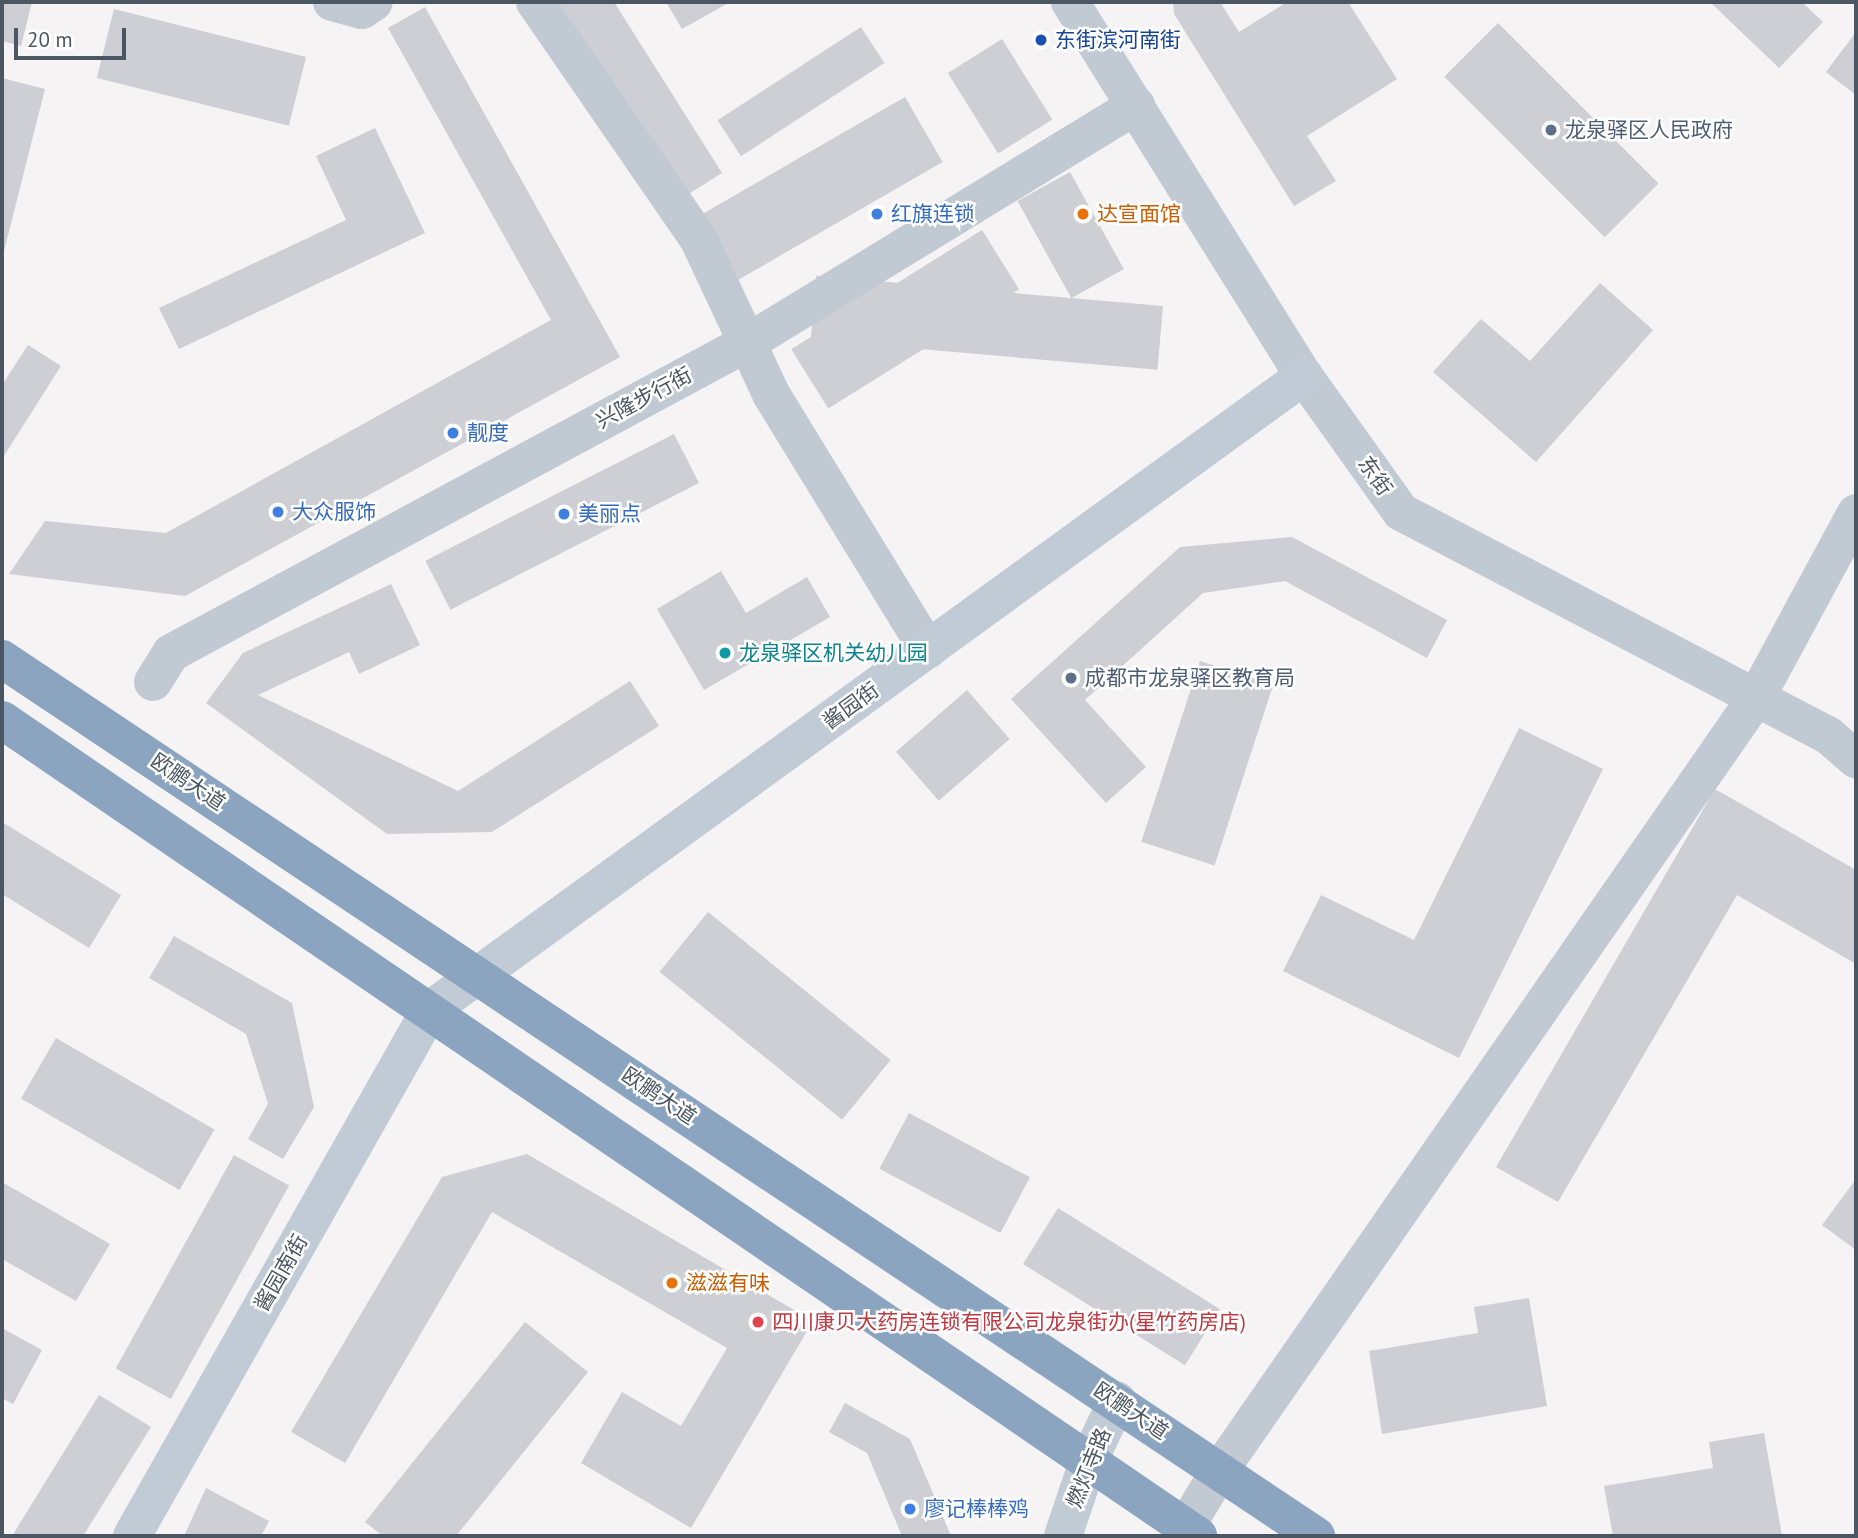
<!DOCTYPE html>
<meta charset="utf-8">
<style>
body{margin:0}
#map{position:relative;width:1858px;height:1538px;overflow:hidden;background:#f5f3f3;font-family:"PT Sans","Noto Sans SC",sans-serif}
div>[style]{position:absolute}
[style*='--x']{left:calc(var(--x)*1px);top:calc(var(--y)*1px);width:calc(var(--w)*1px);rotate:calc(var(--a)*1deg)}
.building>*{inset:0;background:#cdcfd5;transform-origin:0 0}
.street>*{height:38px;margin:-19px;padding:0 19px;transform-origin:19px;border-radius:19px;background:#c1cad2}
.secondary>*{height:38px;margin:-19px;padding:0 19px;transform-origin:19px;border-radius:19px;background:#c1cbd6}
.highway>*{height:38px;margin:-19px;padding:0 19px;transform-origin:19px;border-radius:19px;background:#8ba5c1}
.dots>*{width:19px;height:19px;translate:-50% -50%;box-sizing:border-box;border:4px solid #fff;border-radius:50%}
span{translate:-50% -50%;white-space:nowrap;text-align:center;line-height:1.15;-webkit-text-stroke:5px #fff;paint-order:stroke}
.transit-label{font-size:21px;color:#164399}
.left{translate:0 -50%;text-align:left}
.service-label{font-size:21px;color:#4e5e75}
.shop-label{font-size:21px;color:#366cbe}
.food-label{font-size:21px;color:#c56008}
.street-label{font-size:21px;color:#4a5661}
.culture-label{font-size:21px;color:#0d838f}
.health-label{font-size:21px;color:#be3a42}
.frame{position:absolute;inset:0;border:4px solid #4a5661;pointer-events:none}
.scale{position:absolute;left:14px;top:28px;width:112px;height:32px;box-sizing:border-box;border:4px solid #4a5661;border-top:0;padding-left:9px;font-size:21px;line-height:24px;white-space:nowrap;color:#4a5661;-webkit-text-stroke:5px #fff;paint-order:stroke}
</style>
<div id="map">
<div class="building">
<i style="clip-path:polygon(2px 2px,32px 2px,21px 46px,2px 41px)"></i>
<i style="clip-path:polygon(551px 2px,614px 2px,722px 173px,676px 202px)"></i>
<i style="clip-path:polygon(666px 2px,730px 2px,682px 29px)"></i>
<i style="clip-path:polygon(1173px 2px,1220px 2px,1239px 32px,1287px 2px,1348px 2px,1397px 79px,1307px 136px,1336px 181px,1294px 206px,1174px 14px)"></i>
<i style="clip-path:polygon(1710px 2px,1802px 2px,1823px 22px,1779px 68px)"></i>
<i style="clip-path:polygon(425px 7px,620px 357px,185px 596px,9px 574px,45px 521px,166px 533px,551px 320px,388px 28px)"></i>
<i style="left:114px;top:9px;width:198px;height:71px;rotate:14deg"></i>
<i style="left:1498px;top:23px;width:227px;height:76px;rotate:45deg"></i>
<i style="left:861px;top:27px;width:43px;height:171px;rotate:57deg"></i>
<i style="clip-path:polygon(1856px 32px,1856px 95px,1826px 72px)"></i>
<i style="left:1002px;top:39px;width:95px;height:64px;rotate:58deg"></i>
<i style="clip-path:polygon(2px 78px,45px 89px,3px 255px,2px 255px)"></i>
<i style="left:905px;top:97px;width:75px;height:236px;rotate:60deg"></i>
<i style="clip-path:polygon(375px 128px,425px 233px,179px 349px,159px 308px,346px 220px,316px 156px)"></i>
<i style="left:1070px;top:172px;width:111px;height:60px;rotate:61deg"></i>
<i style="left:982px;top:230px;width:70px;height:225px;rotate:58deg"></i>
<i style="clip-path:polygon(1600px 283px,1653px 330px,1536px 462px,1433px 372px,1481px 319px,1530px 361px)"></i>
<i style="left:1163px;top:306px;width:64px;height:348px;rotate:95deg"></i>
<i style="clip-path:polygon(28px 345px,61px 366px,2px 459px,2px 385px)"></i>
<i style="left:674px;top:434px;width:55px;height:279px;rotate:63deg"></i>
<i style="clip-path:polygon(1292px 537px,1447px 620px,1427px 658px,1285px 581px,1203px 593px,1085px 700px,1146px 767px,1106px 803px,1011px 699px,1180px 547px)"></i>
<i style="clip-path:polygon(721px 571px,746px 613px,807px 577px,830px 617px,704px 690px,657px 609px)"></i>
<i style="clip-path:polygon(391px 584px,420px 645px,359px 674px,349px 652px,258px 695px,458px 791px,630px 681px,659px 726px,492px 832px,387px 834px,206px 703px,243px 653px)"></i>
<i style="left:1200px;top:661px;width:77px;height:190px;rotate:18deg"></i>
<i style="left:967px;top:690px;width:65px;height:94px;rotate:49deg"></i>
<i style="clip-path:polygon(1519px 728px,1603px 769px,1459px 1058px,1283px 971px,1321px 895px,1414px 940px)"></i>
<i style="clip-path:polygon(1715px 789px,1856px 870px,1856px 964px,1737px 895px,1558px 1202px,1496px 1167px)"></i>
<i style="clip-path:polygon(2px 822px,121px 895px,89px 948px,2px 894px)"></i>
<i style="left:708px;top:912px;width:235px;height:77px;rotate:39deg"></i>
<i style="clip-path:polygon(174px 936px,292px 1003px,314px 1107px,283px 1159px,248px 1139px,268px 1104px,246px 1034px,149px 978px)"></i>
<i style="left:56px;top:1038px;width:183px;height:70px;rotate:30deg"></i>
<i style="left:909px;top:1113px;width:137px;height:63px;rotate:28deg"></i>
<i style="clip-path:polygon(527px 1154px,813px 1321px,691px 1528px,581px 1463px,622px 1392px,681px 1426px,727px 1348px,492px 1212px,345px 1463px,291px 1432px,442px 1177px)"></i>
<i style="left:234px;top:1155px;width:63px;height:244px;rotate:29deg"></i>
<i style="clip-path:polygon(1856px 1179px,1856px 1250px,1822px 1225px)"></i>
<i style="clip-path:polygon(2px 1182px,110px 1244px,76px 1301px,2px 1259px)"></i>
<i style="left:1058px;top:1208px;width:191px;height:66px;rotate:32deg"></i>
<i style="clip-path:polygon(1529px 1298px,1547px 1406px,1382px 1434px,1369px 1351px,1478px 1333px,1474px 1307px)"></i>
<i style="clip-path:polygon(525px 1322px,588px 1372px,456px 1536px,383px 1536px,365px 1522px)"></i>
<i style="clip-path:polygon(2px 1328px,42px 1350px,13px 1404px,2px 1398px)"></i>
<i style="clip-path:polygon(99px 1395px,151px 1427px,83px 1536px,12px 1536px)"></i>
<i style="clip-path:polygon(845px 1403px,910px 1439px,951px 1536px,902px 1536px,867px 1453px,829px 1432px)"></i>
<i style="clip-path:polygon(1764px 1433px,1782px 1536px,1613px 1536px,1604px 1486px,1713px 1468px,1709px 1442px)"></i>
<i style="clip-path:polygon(206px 1488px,269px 1521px,261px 1536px,184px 1536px)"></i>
</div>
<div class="street">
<i style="--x:332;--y:2;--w:31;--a:15"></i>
<i style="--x:362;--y:10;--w:14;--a:-34"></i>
<i style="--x:535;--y:2;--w:289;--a:55.4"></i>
<i style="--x:699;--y:240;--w:170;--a:64.9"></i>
<i style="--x:771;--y:394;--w:300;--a:58.5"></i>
<i style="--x:1070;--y:2;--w:441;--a:58"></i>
<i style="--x:1304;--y:376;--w:167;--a:54.5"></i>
<i style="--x:1401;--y:512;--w:482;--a:27.6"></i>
<i style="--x:1828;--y:735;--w:37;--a:41"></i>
<i style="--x:153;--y:682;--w:34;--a:-58"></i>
<i style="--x:171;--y:653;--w:654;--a:-28.29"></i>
<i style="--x:747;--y:343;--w:456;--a:-31.4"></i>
<i style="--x:1185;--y:1528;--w:68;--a:-58.9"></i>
<i style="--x:1220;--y:1470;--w:940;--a:-55.23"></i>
<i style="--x:1756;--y:698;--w:210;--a:-61.6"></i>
</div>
<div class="secondary">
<i style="--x:132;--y:1536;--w:605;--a:-60.47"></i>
<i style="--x:430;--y:1010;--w:1080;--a:-35.96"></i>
<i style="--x:1063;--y:1536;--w:78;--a:-71.3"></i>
<i style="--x:1088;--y:1462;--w:68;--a:-64.6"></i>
</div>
<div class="highway">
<i style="--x:2;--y:659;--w:1580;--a:33.72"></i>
<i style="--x:2;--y:720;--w:1448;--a:34.3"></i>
</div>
<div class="dots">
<i style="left:1041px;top:40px;background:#1a4fb4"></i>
<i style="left:1551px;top:130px;background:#5c6f8a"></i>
<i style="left:877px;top:214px;background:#3f7fe0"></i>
<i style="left:1083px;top:214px;background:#e8710a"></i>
<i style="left:453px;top:433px;background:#3f7fe0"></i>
<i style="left:278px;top:512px;background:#3f7fe0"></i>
<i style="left:564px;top:514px;background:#3f7fe0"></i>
<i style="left:725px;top:653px;background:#0f9aa8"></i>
<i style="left:1071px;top:678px;background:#5c6f8a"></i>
<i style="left:672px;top:1283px;background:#e8710a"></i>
<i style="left:758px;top:1322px;background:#e0444e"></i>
<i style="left:910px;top:1509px;background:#3f7fe0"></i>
</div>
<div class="transit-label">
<span class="left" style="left:1055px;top:40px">东街滨河南街</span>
</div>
<div class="service-label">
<span class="left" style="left:1565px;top:130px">龙泉驿区人民政府</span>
<span class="left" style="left:1085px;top:678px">成都市龙泉驿区教育局</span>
</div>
<div class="shop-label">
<span class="left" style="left:891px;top:214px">红旗连锁</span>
<span class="left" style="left:467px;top:433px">靓度</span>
<span class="left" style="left:292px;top:512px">大众服饰</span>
<span class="left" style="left:578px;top:514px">美丽点</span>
<span class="left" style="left:924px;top:1509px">廖记棒棒鸡</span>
</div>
<div class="food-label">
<span class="left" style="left:1097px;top:214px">达宣面馆</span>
<span class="left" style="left:686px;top:1283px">滋滋有味</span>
</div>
<div class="street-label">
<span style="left:644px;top:398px;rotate:-28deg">兴隆步行街</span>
<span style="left:1375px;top:476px;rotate:55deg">东街</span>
<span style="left:851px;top:706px;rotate:-36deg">酱园街</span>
<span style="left:188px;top:782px;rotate:34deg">欧鹏大道</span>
<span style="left:659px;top:1096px;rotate:34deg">欧鹏大道</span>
<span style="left:281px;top:1273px;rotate:-60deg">酱园南街</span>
<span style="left:1131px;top:1411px;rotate:34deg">欧鹏大道</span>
<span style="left:1089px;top:1468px;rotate:-68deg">燃灯寺路</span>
</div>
<div class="culture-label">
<span class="left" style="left:739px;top:653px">龙泉驿区机关幼儿园</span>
</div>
<div class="health-label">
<span class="left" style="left:772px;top:1322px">四川康贝大药房连锁有限公司龙泉街办(星竹药房店)</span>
</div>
<div class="frame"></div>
<div class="scale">20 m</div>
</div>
